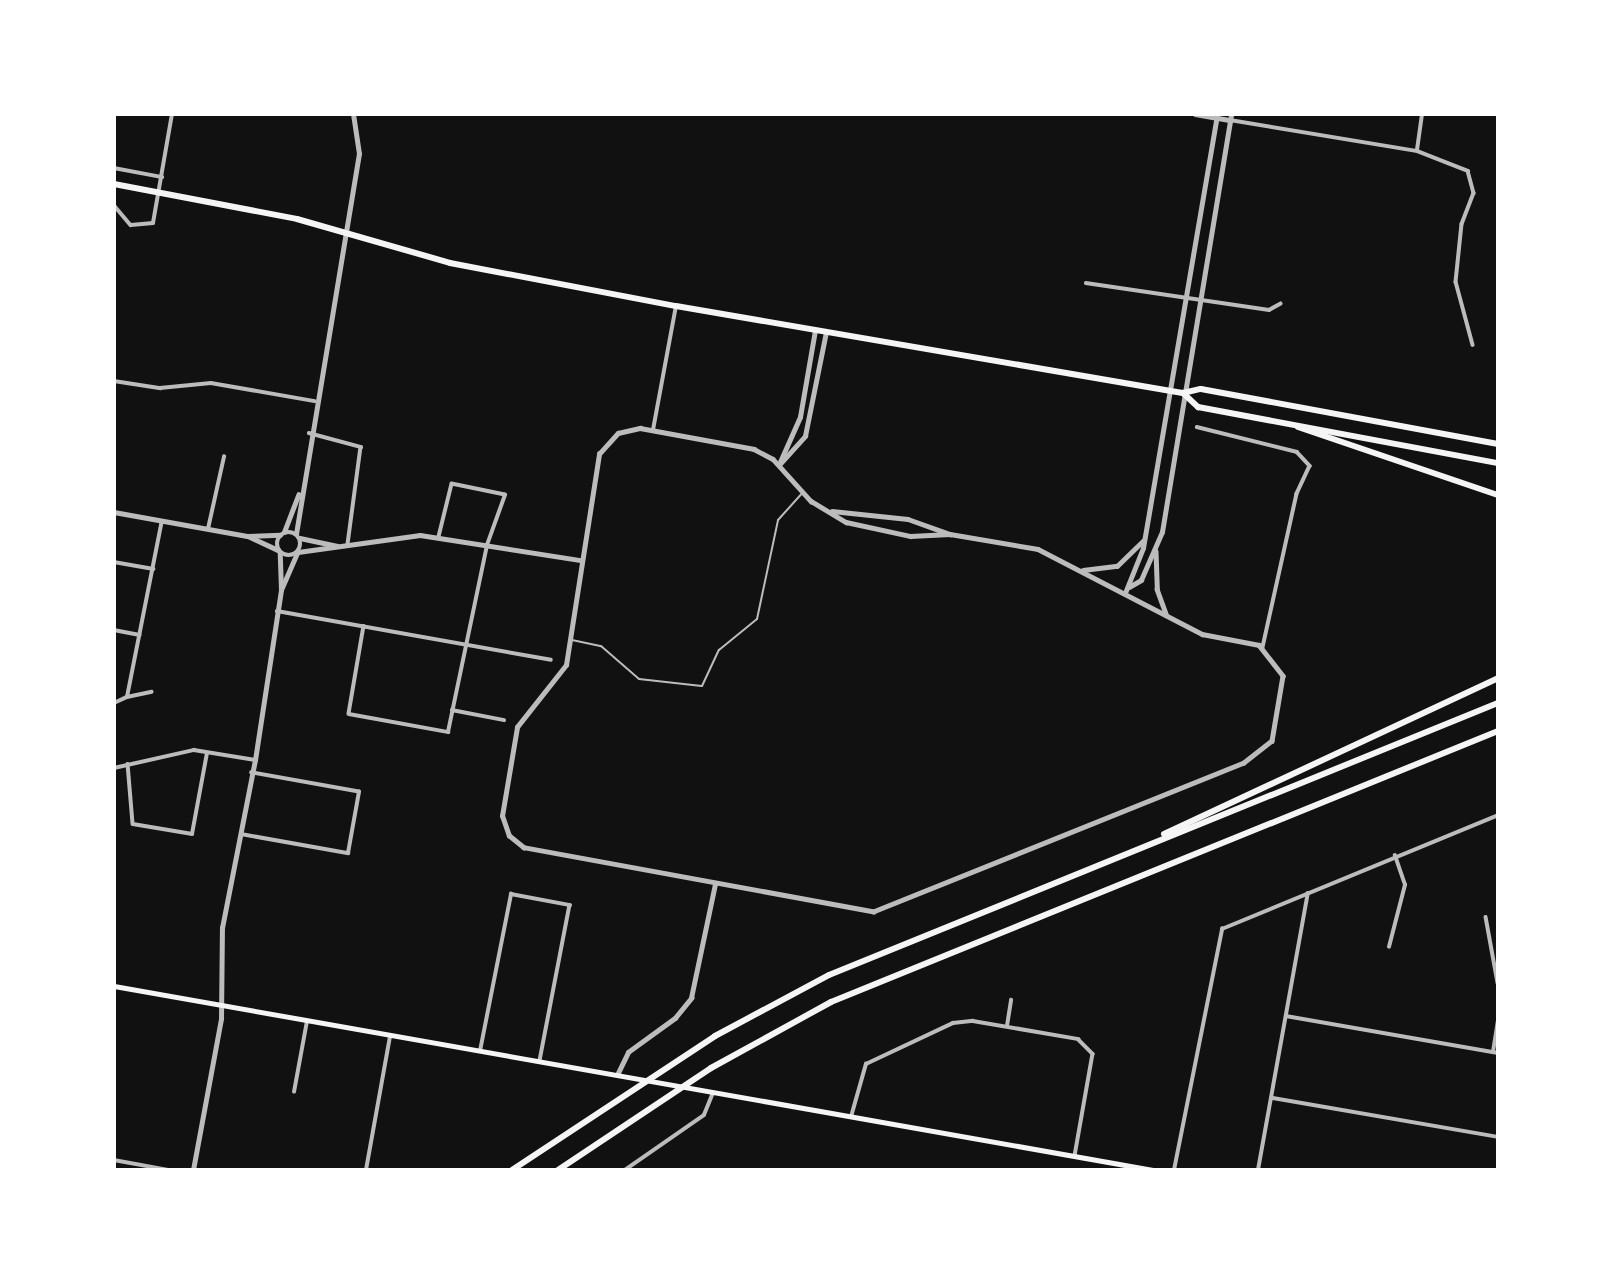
<!DOCTYPE html>
<style>
body{margin:0}
#map{position:relative;width:1612px;height:1284px;overflow:hidden;background:#111;font-family:"IBM Plex Serif",serif}
div>[style]{position:absolute}
[style*='--x']{left:calc(var(--x)*1px);top:calc(var(--y)*1px);width:calc(var(--w)*1px);rotate:calc(var(--a)*1deg)}
.service>*{height:2px;margin:-1px;padding:0 1px;transform-origin:1px;border-radius:1px;background:#bcbcbc}
.minor>*{height:3.5px;margin:-1.75px;padding:0 1.75px;transform-origin:1.75px;border-radius:1.75px;background:#bcbcbc}
.tertiary>*{height:4.5px;margin:-2.25px;padding:0 2.25px;transform-origin:2.25px;border-radius:2.25px;background:#bcbcbc}
.tertiary>.ring{margin:-2.25px;padding:0;box-sizing:content-box;background:none;border:4.5px solid #bcbcbc;border-radius:50%}
.secondary>*{height:5px;margin:-2.5px;padding:0 2.5px;transform-origin:2.5px;border-radius:2.5px;background:#f5f5f5}
.trunk>*{height:6px;margin:-3px;padding:0 3px;transform-origin:3px;border-radius:3px;background:#f5f5f5}
.motorway>*{height:6px;margin:-3px;padding:0 3px;transform-origin:3px;border-radius:3px;background:#f5f5f5}
span{translate:-50% -50%;white-space:nowrap;text-align:center;line-height:1.15;-webkit-text-stroke:7px #fff;paint-order:stroke}
.frame{position:absolute;inset:0;border:116px solid #fff;pointer-events:none}
</style>
<div id="map">
<div class="service">
<i style="--x:572;--y:640;--w:30;--a:12"></i>
<i style="--x:601;--y:646;--w:50;--a:41"></i>
<i style="--x:639;--y:679;--w:63;--a:6.3"></i>
<i style="--x:702;--y:686;--w:40;--a:-65"></i>
<i style="--x:719;--y:650;--w:49;--a:-39.2"></i>
<i style="--x:757;--y:619;--w:101;--a:-78"></i>
<i style="--x:778;--y:520;--w:36;--a:-48"></i>
</div>
<div class="minor">
<i style="--x:1230;--y:120;--w:190;--a:9.4"></i>
<i style="--x:1417;--y:151;--w:55;--a:21.4"></i>
<i style="--x:1468;--y:171;--w:23;--a:75"></i>
<i style="--x:1474;--y:193;--w:33;--a:111"></i>
<i style="--x:1462;--y:224;--w:58;--a:95.9"></i>
<i style="--x:1456;--y:282;--w:65;--a:74.9"></i>
<i style="--x:1417;--y:150;--w:36;--a:-82"></i>
<i style="--x:114;--y:168;--w:49;--a:10.6"></i>
<i style="--x:114;--y:205;--w:26;--a:50"></i>
<i style="--x:131;--y:225;--w:22;--a:-5"></i>
<i style="--x:153;--y:223;--w:111;--a:-80.1"></i>
<i style="--x:1086;--y:283;--w:185;--a:8.4"></i>
<i style="--x:1269;--y:310;--w:13;--a:-29"></i>
<i style="--x:114;--y:381;--w:47;--a:8.7"></i>
<i style="--x:160;--y:388;--w:51;--a:-5.6"></i>
<i style="--x:211;--y:383;--w:105;--a:9.9"></i>
<i style="--x:1197;--y:427;--w:103;--a:14"></i>
<i style="--x:1297;--y:452;--w:19;--a:47"></i>
<i style="--x:1310;--y:466;--w:31;--a:115"></i>
<i style="--x:1297;--y:494;--w:157;--a:102.5"></i>
<i style="--x:653;--y:430;--w:126;--a:-79.5"></i>
<i style="--x:309;--y:433;--w:54;--a:15.1"></i>
<i style="--x:361;--y:447;--w:99;--a:97.6"></i>
<i style="--x:208;--y:529;--w:74;--a:-77.5"></i>
<i style="--x:114;--y:562;--w:40;--a:10"></i>
<i style="--x:277;--y:611;--w:278;--a:10.1"></i>
<i style="--x:364;--y:626;--w:89;--a:99.7"></i>
<i style="--x:349;--y:714;--w:101;--a:10.3"></i>
<i style="--x:448;--y:732;--w:191;--a:-78.2"></i>
<i style="--x:487;--y:545;--w:53;--a:-70.2"></i>
<i style="--x:505;--y:495;--w:54;--a:-168.3"></i>
<i style="--x:452;--y:484;--w:55;--a:103.8"></i>
<i style="--x:114;--y:630;--w:26;--a:11"></i>
<i style="--x:127;--y:697;--w:25;--a:-12"></i>
<i style="--x:114;--y:703;--w:14;--a:-25"></i>
<i style="--x:127;--y:697;--w:179;--a:-78.8"></i>
<i style="--x:452;--y:710;--w:53;--a:10.9"></i>
<i style="--x:128;--y:764;--w:60;--a:85.2"></i>
<i style="--x:133;--y:824;--w:60;--a:9.6"></i>
<i style="--x:192;--y:834;--w:82;--a:-79.5"></i>
<i style="--x:114;--y:768;--w:82;--a:-12.7"></i>
<i style="--x:194;--y:750;--w:62;--a:9.3"></i>
<i style="--x:241;--y:834;--w:109;--a:10.1"></i>
<i style="--x:348;--y:853;--w:62;--a:-79.8"></i>
<i style="--x:359;--y:792;--w:109;--a:-169.9"></i>
<i style="--x:1486;--y:917;--w:67;--a:79.7"></i>
<i style="--x:1389;--y:947;--w:64;--a:-75.5"></i>
<i style="--x:1405;--y:885;--w:31;--a:-109"></i>
<i style="--x:1286;--y:1016;--w:215;--a:9.9"></i>
<i style="--x:1007;--y:1026;--w:26;--a:-81"></i>
<i style="--x:480;--y:1051;--w:160;--a:-78.8"></i>
<i style="--x:511;--y:894;--w:60;--a:10.6"></i>
<i style="--x:570;--y:905;--w:159;--a:100.9"></i>
<i style="--x:1493;--y:1052;--w:32;--a:-81"></i>
<i style="--x:294;--y:1092;--w:72;--a:-79.6"></i>
<i style="--x:1273;--y:1098;--w:228;--a:9.8"></i>
<i style="--x:851;--y:1117;--w:55;--a:-74.2"></i>
<i style="--x:866;--y:1064;--w:96;--a:-25.2"></i>
<i style="--x:953;--y:1023;--w:20;--a:-6"></i>
<i style="--x:973;--y:1021;--w:107;--a:9.7"></i>
<i style="--x:1078;--y:1039;--w:21;--a:45"></i>
<i style="--x:1093;--y:1054;--w:104;--a:100"></i>
<i style="--x:114;--y:1160;--w:56;--a:10.3"></i>
<i style="--x:366;--y:1170;--w:136;--a:-79.8"></i>
<i style="--x:625;--y:1170;--w:96;--a:-34.8"></i>
<i style="--x:704;--y:1115;--w:24;--a:-68"></i>
<i style="--x:1174;--y:1170;--w:246;--a:-78.7"></i>
<i style="--x:1222;--y:929;--w:299;--a:-22.4"></i>
<i style="--x:1258;--y:1170;--w:281;--a:-79.8"></i>
</div>
<div class="tertiary">
<i style="--x:1195;--y:114;--w:36;--a:10"></i>
<i style="--x:640;--y:428;--w:116;--a:10.4"></i>
<i style="--x:754;--y:449;--w:21;--a:28"></i>
<i style="--x:773;--y:459;--w:57;--a:47.9"></i>
<i style="--x:811;--y:501;--w:41;--a:31"></i>
<i style="--x:846;--y:522;--w:66;--a:12.3"></i>
<i style="--x:910;--y:536;--w:40;--a:-2.9"></i>
<i style="--x:950;--y:534;--w:89;--a:9.7"></i>
<i style="--x:1038;--y:549;--w:185;--a:27.4"></i>
<i style="--x:1202;--y:634;--w:58;--a:10.9"></i>
<i style="--x:1259;--y:645;--w:39;--a:52"></i>
<i style="--x:1283;--y:676;--w:66;--a:99.6"></i>
<i style="--x:1272;--y:741;--w:36;--a:142"></i>
<i style="--x:1244;--y:763;--w:399;--a:158.1"></i>
<i style="--x:874;--y:912;--w:356;--a:-169.6"></i>
<i style="--x:524;--y:848;--w:19;--a:-141"></i>
<i style="--x:509;--y:836;--w:21;--a:-109"></i>
<i style="--x:502;--y:816;--w:90;--a:-80.4"></i>
<i style="--x:517;--y:727;--w:79;--a:-51.7"></i>
<i style="--x:566;--y:665;--w:214;--a:-81.1"></i>
<i style="--x:599;--y:454;--w:28;--a:-48"></i>
<i style="--x:618;--y:433;--w:23;--a:-13"></i>
<i style="--x:780;--y:462;--w:49;--a:-66"></i>
<i style="--x:800;--y:417;--w:88;--a:-80.2"></i>
<i style="--x:779;--y:465;--w:39;--a:-48"></i>
<i style="--x:805;--y:436;--w:106;--a:-78.6"></i>
<i style="--x:832;--y:511;--w:76;--a:6"></i>
<i style="--x:908;--y:519;--w:45;--a:19.7"></i>
<i style="--x:114;--y:512;--w:135;--a:10.2"></i>
<i style="--x:247;--y:536;--w:33;--a:-2"></i>
<i class="ring" style="left:277px;top:532px;width:19.5px;height:19.5px"></i>
<i style="--x:284;--y:532;--w:40;--a:-69"></i>
<i style="--x:296;--y:534;--w:385;--a:-80.6"></i>
<i style="--x:359;--y:154;--w:40;--a:-98.5"></i>
<i style="--x:248;--y:536;--w:33;--a:25"></i>
<i style="--x:300;--y:538;--w:38;--a:12"></i>
<i style="--x:1156;--y:551;--w:38;--a:88"></i>
<i style="--x:1157;--y:589;--w:27;--a:70"></i>
<i style="--x:298;--y:552;--w:123;--a:-7.9"></i>
<i style="--x:420;--y:535;--w:162;--a:8.9"></i>
<i style="--x:1083;--y:570;--w:34;--a:-7"></i>
<i style="--x:1117;--y:566;--w:36;--a:-44"></i>
<i style="--x:1129;--y:587;--w:14;--a:-30"></i>
<i style="--x:1141;--y:580;--w:52;--a:-66.4"></i>
<i style="--x:1162;--y:532;--w:424;--a:-80.6"></i>
<i style="--x:281;--y:590;--w:40;--a:-66.6"></i>
<i style="--x:1125;--y:593;--w:48;--a:-68.2"></i>
<i style="--x:1143;--y:548;--w:440;--a:-80.3"></i>
<i style="--x:617;--y:1075;--w:25;--a:-64"></i>
<i style="--x:628;--y:1052;--w:58;--a:-35.9"></i>
<i style="--x:675;--y:1018;--w:26;--a:-51"></i>
<i style="--x:691;--y:998;--w:116;--a:-78.1"></i>
<i style="--x:193;--y:1170;--w:154;--a:-79.5"></i>
<i style="--x:221;--y:1019;--w:91;--a:-89.4"></i>
<i style="--x:222;--y:928;--w:171;--a:-78.9"></i>
<i style="--x:255;--y:760;--w:172;--a:-81.3"></i>
<i style="--x:281;--y:590;--w:37;--a:-92"></i>
</div>
<div class="secondary">
<i style="--x:114;--y:986;--w:1055;--a:10.04"></i>
</div>
<div class="trunk">
<i style="--x:114;--y:184;--w:186;--a:10.8"></i>
<i style="--x:297;--y:219;--w:159;--a:16"></i>
<i style="--x:450;--y:263;--w:230;--a:10.8"></i>
<i style="--x:676;--y:306;--w:514;--a:9.74"></i>
<i style="--x:1183;--y:393;--w:18;--a:-13"></i>
<i style="--x:1201;--y:389;--w:302;--a:10.5"></i>
<i style="--x:1183;--y:393;--w:21;--a:43"></i>
<i style="--x:1198;--y:407;--w:305;--a:10.6"></i>
</div>
<div class="motorway">
<i style="--x:1298;--y:427;--w:211;--a:18.8"></i>
<i style="--x:1164;--y:834;--w:369;--a:-25"></i>
<i style="--x:512;--y:1170;--w:243;--a:-33.4"></i>
<i style="--x:715;--y:1036;--w:129;--a:-28.2"></i>
<i style="--x:829;--y:975;--w:722;--a:-22.13"></i>
<i style="--x:558;--y:1170;--w:184;--a:-33.7"></i>
<i style="--x:711;--y:1068;--w:137;--a:-28.8"></i>
<i style="--x:831;--y:1002;--w:720;--a:-22.11"></i>
</div>
<div class="frame"></div>
</div>
